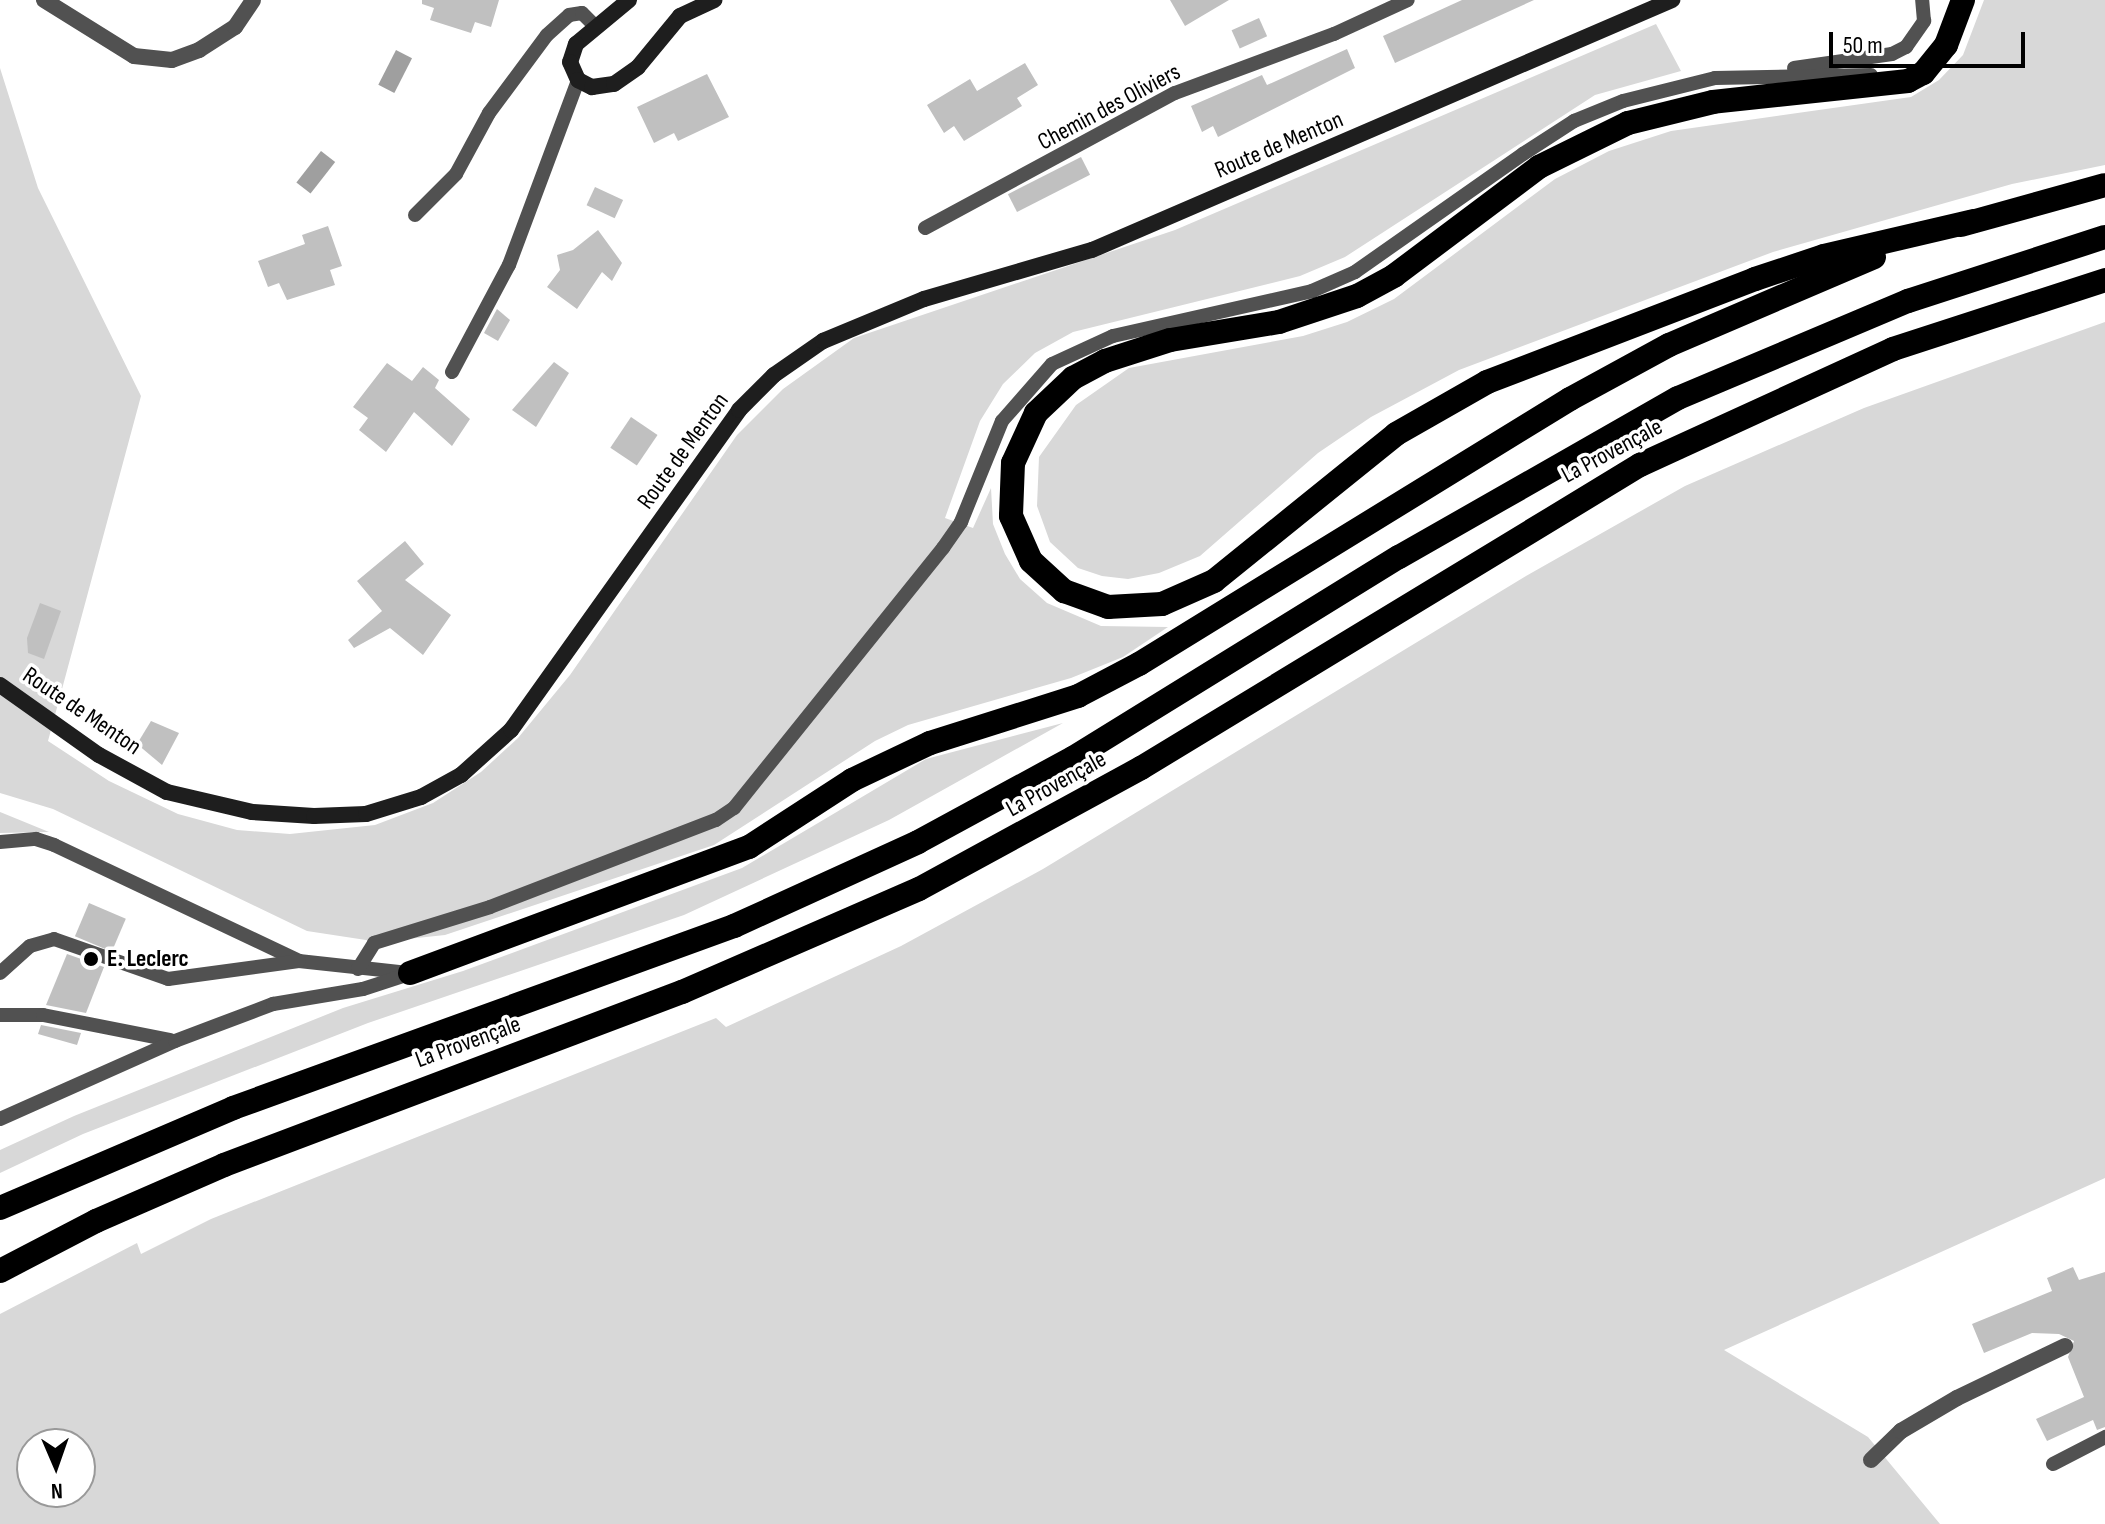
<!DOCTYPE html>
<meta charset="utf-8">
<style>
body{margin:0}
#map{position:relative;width:2105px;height:1524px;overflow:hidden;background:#fff;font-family:"Sofia Sans Condensed",sans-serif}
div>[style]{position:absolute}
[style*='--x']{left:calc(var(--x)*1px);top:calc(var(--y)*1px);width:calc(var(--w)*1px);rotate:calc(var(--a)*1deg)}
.green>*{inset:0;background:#d8d8d8}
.water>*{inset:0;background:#9f9f9f;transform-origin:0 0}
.building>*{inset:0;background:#c0c0c0;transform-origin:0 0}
.lane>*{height:14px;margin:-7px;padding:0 7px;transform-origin:7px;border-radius:7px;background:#515151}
.street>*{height:16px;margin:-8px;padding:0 8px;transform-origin:8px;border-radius:8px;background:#515151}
.secondary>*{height:16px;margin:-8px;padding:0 8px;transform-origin:8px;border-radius:8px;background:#1e1e1e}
.highway>*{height:24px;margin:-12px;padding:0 12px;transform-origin:12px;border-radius:12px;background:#000}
.dots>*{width:22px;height:22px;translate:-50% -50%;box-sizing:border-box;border:4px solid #fff;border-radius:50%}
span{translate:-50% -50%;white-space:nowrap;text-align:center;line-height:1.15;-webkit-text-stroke:7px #fff;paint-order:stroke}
.street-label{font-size:24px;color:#000}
.poi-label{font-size:24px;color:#000;font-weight:700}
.left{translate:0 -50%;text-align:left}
.north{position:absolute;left:16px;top:1428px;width:80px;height:80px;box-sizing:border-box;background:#fff;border:2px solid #999;border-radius:50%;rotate:178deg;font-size:22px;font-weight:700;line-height:32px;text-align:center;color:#000}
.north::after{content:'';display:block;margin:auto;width:28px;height:36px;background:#000;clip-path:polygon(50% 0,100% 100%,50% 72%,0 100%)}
.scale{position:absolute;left:1829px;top:32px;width:196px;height:36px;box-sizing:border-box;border:4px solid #000;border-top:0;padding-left:10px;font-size:24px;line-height:28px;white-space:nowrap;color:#000;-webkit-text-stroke:6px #fff;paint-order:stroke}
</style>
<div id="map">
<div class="green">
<i style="clip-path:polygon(1984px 0,2105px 0,2105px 165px,2012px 184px,1773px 252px,1459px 370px,1371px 417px,1318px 453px,1200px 556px,1159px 573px,1128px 579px,1102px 576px,1078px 568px,1050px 542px,1037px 506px,1039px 457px,1076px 405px,1129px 368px,1303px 336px,1347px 322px,1394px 299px,1555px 179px,1609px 151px,1671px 131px,1911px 97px,1939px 80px,1963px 55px)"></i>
<i style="clip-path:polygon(1656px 24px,1681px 71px,1595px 95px,1345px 257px,1300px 276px,1073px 332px,1035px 353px,1003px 384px,980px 421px,945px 518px,973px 528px,991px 488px,993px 524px,1005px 554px,1020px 579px,1047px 603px,1101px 626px,1168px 627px,1123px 657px,1071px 678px,908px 725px,875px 741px,714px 845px,445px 935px,379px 942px,307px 931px,53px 809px,0 793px,0 68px,38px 188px,141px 396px,48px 741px,109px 781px,178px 814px,237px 830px,290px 834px,375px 825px,433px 803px,481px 772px,518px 738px,570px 675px,737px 435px,783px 389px,854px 338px,1175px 230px)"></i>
<i style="clip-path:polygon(evenodd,2105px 322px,2105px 1178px,1724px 1350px,1868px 1437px,1940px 1524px,0 1524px,0 1314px,137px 1243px,141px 1254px,211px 1219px,716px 1018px,726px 1027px,901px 946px,1043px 869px,1526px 576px,1685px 486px,1864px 408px,2105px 322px,32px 1444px,80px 1444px,80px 1492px,32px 1492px,32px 1444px)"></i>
<i style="clip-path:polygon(1063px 723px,889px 820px,684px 915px,368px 1023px,83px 1134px,0 1173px,0 1150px,74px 1116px,343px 1008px,463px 971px,742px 868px,926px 759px)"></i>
<i style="clip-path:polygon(0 812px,5px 814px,49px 832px,0 833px)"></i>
</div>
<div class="water">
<i style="left:396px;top:50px;width:18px;height:39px;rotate:27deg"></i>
<i style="left:321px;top:151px;width:18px;height:40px;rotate:38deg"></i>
</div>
<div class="building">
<i style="clip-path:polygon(422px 0,499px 0,491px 27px,475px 22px,471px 33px,430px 20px,434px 8px,422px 4px)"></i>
<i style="clip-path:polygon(1170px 0,1229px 0,1185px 26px)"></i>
<i style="clip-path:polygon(1462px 0,1534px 0,1395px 63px,1383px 36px)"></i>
<i style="left:1259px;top:18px;width:20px;height:30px;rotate:66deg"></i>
<i style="clip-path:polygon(1347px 49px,1355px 68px,1218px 137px,1213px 126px,1202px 132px,1191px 106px,1262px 75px,1267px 85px)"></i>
<i style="clip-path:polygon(1025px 63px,1038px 85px,1017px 98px,1022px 106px,964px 141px,954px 126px,944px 133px,927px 105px,970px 79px,977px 91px)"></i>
<i style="clip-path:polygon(707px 74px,729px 117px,678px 141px,674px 133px,654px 143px,637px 107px)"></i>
<i style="left:1081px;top:157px;width:20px;height:82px;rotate:63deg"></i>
<i style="left:595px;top:187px;width:31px;height:20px;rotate:25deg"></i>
<i style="clip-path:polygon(328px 226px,342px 266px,330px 270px,335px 285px,287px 300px,279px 283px,268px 287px,258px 261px,305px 244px,302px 235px)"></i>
<i style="clip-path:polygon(598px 230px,622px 263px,612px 281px,602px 272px,577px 309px,547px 287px,560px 270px,557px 255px,573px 250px)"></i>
<i style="clip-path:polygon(497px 309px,510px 320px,498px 341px,484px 333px)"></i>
<i style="clip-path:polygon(554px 362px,569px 373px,536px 427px,512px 410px)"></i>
<i style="clip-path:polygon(387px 363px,412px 381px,423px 367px,439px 380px,435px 388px,470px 419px,452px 446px,414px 412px,386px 452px,359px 430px,368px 418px,353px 407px)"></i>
<i style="left:631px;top:417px;width:32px;height:37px;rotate:34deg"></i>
<i style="clip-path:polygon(405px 541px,424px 564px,405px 580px,451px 615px,423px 655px,390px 628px,354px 648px,348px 640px,382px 611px,357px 581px)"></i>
<i style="clip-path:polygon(40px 603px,61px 611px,44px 659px,28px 653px,27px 638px)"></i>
<i style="clip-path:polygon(151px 721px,179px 733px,162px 765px,137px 744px)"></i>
<i style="left:89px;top:903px;width:40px;height:36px;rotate:23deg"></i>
<i style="clip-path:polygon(67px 954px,104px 967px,86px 1013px,46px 1005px)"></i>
<i style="clip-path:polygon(41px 1025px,81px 1033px,77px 1045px,38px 1034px)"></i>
<i style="clip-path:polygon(2073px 1267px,2079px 1280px,2105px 1272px,2105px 1427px,2097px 1430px,2093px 1420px,2047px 1441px,2036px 1419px,2084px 1397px,2068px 1357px,2074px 1341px,2059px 1334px,2032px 1333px,1984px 1353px,1972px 1324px,2052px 1291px,2047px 1278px)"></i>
</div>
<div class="lane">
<i style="--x:1794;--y:68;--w:99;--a:-8.1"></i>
<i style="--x:1892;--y:54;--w:16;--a:-27"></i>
<i style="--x:1906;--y:47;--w:32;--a:-55"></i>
<i style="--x:1924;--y:21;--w:21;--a:-95"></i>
<i style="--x:415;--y:215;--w:58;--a:-45"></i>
<i style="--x:456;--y:174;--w:69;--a:-61.6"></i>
<i style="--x:489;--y:113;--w:97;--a:-53.4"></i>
<i style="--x:547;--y:35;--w:30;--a:-42"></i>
<i style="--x:569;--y:15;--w:13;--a:-9"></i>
<i style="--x:582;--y:13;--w:18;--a:45"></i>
<i style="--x:925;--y:228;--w:284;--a:-28.4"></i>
<i style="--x:1175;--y:93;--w:170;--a:-20.4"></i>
<i style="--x:1334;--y:34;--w:81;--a:-24.7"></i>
<i style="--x:452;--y:372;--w:121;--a:-62"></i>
<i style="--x:509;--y:265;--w:197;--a:-69.5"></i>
<i style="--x:0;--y:842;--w:36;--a:-5"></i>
<i style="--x:36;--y:839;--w:19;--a:18"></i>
<i style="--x:54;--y:845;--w:271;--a:25.3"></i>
<i style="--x:299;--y:961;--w:112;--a:6.2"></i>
<i style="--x:358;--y:969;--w:31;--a:-58"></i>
<i style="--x:374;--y:943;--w:121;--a:-17.2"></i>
<i style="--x:490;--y:907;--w:242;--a:-21.1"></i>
<i style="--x:716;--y:820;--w:22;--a:-34"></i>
<i style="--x:734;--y:808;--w:334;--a:-51.2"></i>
<i style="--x:943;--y:548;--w:32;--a:-55"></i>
<i style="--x:961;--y:522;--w:109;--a:-67.9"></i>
<i style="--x:1002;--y:421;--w:76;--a:-48.7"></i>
<i style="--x:1052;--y:364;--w:67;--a:-24.7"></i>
<i style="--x:1113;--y:336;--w:204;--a:-12.7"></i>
<i style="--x:1312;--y:291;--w:47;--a:-23.8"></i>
<i style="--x:1355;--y:272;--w:205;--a:-35.1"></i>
<i style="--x:1523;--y:154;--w:61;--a:-32.9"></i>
<i style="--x:1574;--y:121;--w:53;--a:-22.2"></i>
<i style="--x:1623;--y:101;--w:95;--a:-14"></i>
<i style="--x:1715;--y:78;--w:156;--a:-1.1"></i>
<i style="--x:0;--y:973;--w:40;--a:-42"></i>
<i style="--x:30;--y:946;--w:25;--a:-16"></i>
<i style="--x:54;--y:939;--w:121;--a:19.3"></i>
<i style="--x:168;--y:979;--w:132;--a:-7.8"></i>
<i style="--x:0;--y:1015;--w:43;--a:0"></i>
<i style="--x:43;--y:1015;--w:130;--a:11.1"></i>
<i style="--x:0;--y:1119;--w:192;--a:-24"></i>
<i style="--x:175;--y:1041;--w:105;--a:-20.7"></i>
<i style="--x:273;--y:1004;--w:91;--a:-9.5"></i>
<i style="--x:363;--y:989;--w:45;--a:-18"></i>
<i style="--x:2053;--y:1464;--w:59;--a:-27.4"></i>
</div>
<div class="street">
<i style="--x:44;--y:0;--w:106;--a:31.9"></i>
<i style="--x:134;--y:56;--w:38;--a:6"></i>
<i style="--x:172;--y:60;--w:29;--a:-20"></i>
<i style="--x:199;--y:50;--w:43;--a:-32.6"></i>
<i style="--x:235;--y:27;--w:32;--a:-56"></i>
<i style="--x:1871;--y:1460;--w:42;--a:-44"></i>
<i style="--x:1901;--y:1431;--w:65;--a:-30.5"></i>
<i style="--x:1957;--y:1398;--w:120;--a:-25.7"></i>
</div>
<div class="secondary">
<i style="--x:629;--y:0;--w:69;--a:140.3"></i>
<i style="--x:576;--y:44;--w:19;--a:108"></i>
<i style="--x:570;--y:62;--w:20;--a:66"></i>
<i style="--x:578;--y:80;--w:16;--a:27"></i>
<i style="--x:592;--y:87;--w:22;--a:-8"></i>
<i style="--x:614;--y:84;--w:29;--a:-35"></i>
<i style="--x:638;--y:67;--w:66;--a:-50.5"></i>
<i style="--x:680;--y:16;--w:38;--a:-25"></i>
<i style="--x:0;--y:685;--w:121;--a:35.3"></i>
<i style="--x:99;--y:755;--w:77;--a:28.6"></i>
<i style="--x:167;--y:792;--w:87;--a:13.2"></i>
<i style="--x:252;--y:812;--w:62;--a:3.7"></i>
<i style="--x:314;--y:816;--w:52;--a:-2.2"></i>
<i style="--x:366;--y:814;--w:58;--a:-17.2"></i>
<i style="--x:421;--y:797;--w:46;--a:-28.8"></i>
<i style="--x:461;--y:775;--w:67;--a:-42"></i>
<i style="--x:511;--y:730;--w:393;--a:-54.5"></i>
<i style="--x:739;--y:410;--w:49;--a:-45"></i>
<i style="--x:774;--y:375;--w:60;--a:-34.8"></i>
<i style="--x:823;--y:341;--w:109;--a:-22.6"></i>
<i style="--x:924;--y:299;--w:175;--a:-16.3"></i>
<i style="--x:1092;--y:250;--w:632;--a:-23.32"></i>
</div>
<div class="highway">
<i style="--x:1963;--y:0;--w:48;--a:110.7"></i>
<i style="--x:1946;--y:45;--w:36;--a:129"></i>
<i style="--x:1923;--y:73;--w:17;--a:152"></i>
<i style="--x:1908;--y:81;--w:196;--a:173.9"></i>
<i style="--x:1713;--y:102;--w:88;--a:166.1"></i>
<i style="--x:1628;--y:123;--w:99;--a:153.7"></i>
<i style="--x:1539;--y:167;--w:181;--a:143.1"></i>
<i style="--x:1394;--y:276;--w:42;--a:151.6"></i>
<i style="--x:1357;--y:296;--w:82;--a:161.6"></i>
<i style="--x:1279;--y:322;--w:110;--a:170.6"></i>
<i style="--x:1170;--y:340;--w:68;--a:162.1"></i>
<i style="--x:1105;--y:361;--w:36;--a:152"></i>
<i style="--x:1073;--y:378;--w:51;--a:136.6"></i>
<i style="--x:1036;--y:413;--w:55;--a:114.7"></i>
<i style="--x:1013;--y:463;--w:53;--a:92.2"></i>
<i style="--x:1011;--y:516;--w:49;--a:66"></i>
<i style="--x:1031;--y:561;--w:45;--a:42.3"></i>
<i style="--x:1064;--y:591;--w:47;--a:20"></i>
<i style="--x:1108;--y:607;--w:54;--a:-3.2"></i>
<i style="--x:1162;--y:604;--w:57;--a:-23.9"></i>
<i style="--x:1214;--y:581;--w:234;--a:-38.9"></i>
<i style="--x:1396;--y:434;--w:105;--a:-29.7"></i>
<i style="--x:1487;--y:382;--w:287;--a:-21"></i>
<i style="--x:1755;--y:279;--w:73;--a:-18.4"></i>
<i style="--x:1824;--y:256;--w:153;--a:-13.2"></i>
<i style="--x:1961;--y:225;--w:149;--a:-15.5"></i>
<i style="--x:410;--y:973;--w:362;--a:-20.4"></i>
<i style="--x:749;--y:847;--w:123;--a:-33"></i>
<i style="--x:852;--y:780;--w:86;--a:-25.4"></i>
<i style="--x:930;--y:743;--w:155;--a:-17.6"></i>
<i style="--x:1078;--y:696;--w:69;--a:-27.7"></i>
<i style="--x:1139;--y:664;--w:506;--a:-31.59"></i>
<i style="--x:1570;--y:399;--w:113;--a:-28.6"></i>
<i style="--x:1669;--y:345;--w:223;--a:-23.2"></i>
<i style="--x:0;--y:1208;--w:254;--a:-23.2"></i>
<i style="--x:233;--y:1108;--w:533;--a:-19.96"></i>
<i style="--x:734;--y:926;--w:202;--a:-24.5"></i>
<i style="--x:918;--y:842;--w:176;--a:-28.5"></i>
<i style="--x:1073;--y:758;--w:383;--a:-31.7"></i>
<i style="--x:1399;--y:557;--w:321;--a:-29.7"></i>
<i style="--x:1678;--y:398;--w:250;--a:-22.9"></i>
<i style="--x:1908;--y:301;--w:207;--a:-18"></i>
<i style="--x:0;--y:1271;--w:108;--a:-27.5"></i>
<i style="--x:96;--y:1221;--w:140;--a:-23.6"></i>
<i style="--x:224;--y:1165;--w:490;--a:-20.7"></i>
<i style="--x:682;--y:992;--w:258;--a:-23.5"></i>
<i style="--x:919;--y:889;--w:253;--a:-28.6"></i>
<i style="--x:1141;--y:768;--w:584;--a:-31.27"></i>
<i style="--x:1640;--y:465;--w:278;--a:-24.6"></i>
<i style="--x:1893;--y:349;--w:223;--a:-18"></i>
</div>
<div class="dots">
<i style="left:91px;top:959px;background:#000"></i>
</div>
<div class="street-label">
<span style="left:1109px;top:107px;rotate:-28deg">Chemin des Oliviers</span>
<span style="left:1279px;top:145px;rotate:-23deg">Route de Menton</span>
<span style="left:683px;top:451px;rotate:-54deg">Route de Menton</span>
<span style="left:1612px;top:451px;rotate:-28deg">La Provençale</span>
<span style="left:82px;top:711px;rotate:34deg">Route de Menton</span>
<span style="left:1056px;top:784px;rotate:-29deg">La Provençale</span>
<span style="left:468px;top:1042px;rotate:-20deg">La Provençale</span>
</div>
<div class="poi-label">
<span class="left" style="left:107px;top:959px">E. Leclerc</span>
</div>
<div class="north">N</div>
<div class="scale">50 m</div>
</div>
